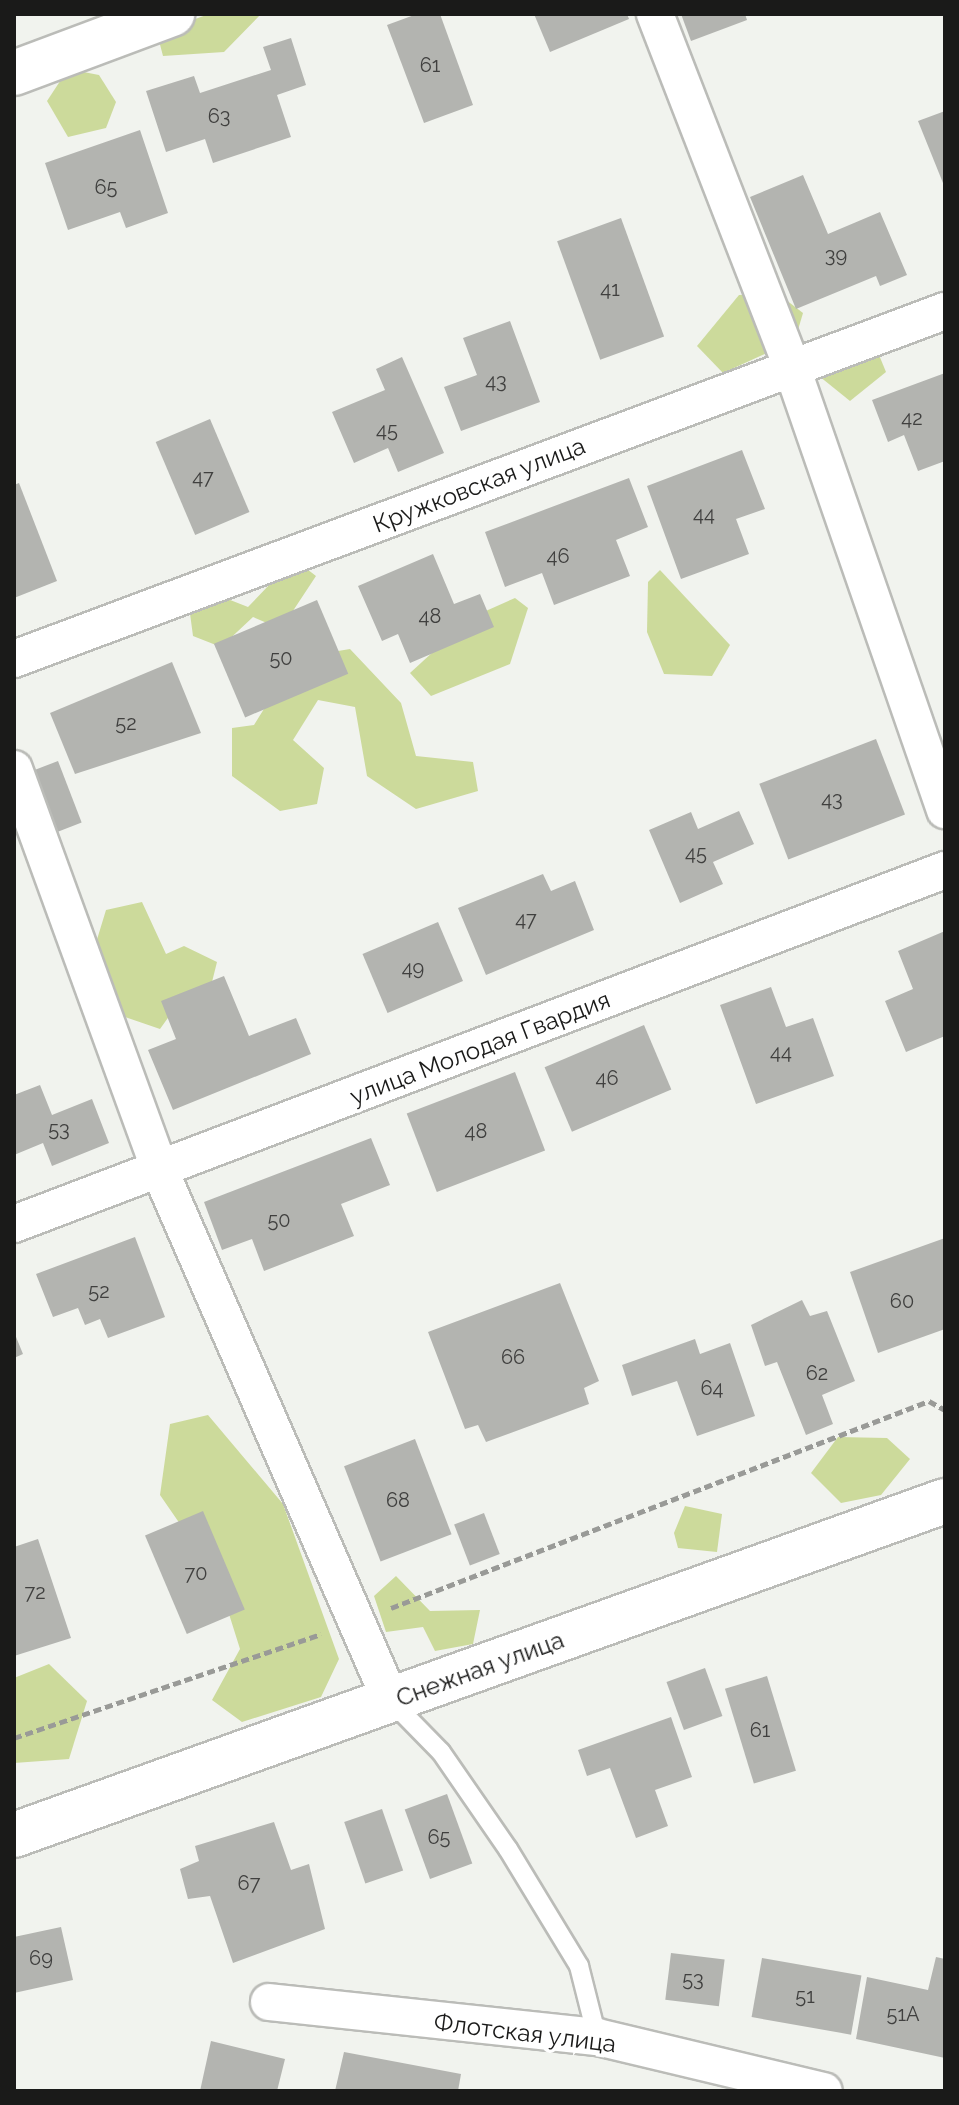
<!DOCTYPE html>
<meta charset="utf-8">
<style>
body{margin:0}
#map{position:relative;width:959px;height:2105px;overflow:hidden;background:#f1f3ee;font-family:Raleway,sans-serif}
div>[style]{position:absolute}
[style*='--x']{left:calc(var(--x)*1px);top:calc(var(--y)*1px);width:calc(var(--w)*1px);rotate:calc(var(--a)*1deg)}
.green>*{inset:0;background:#ccda9b}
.building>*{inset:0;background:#b3b4b0;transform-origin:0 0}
.path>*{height:5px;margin-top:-2.5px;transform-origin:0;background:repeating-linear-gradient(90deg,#999a97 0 8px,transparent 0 12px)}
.roads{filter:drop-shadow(2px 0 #bbbcb8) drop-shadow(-2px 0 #bbbcb8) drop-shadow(0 2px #bbbcb8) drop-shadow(0 -2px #bbbcb8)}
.lane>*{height:18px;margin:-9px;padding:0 9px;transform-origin:9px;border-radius:9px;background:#fff}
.street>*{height:36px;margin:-18px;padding:0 18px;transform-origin:18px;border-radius:18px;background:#fff}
.secondary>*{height:44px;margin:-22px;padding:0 22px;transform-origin:22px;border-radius:22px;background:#fff}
span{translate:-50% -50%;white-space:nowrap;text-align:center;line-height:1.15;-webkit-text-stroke:7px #fff;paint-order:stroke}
.number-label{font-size:20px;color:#40403f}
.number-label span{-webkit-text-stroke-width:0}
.street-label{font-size:24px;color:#1a1a19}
.frame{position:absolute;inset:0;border:16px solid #1a1a19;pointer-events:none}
</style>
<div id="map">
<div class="green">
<i style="clip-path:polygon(209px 14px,298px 14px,261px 14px,224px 52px,163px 56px,157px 33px)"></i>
<i style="clip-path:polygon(68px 69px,99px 75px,116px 102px,106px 128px,68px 137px,47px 101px)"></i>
<i style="clip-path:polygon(777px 293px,803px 313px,795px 340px,723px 373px,697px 346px,739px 295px)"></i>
<i style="clip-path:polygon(870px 333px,886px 372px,850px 401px,819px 376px)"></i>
<i style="clip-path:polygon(294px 559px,316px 576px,281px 629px,253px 617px,221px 647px,193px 636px,189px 606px,220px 596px,248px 607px)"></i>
<i style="clip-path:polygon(660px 570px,730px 645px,712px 676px,664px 674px,647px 632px,648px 582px)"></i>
<i style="clip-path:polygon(515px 598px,528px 608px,510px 664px,431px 696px,410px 673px,470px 618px)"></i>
<i style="clip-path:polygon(350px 649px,401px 703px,416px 756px,473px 762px,478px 791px,416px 809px,367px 776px,355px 707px,318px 700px,293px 740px,324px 768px,317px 804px,280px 811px,232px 776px,232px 728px,254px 725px,285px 675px,308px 656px)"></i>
<i style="clip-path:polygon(142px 902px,166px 954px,184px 946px,217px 962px,209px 994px,180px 1001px,160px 1029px,125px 1017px,95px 946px,106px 910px)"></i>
<i style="clip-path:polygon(208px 1415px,283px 1504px,339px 1659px,321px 1697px,242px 1722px,212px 1700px,240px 1649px,218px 1579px,160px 1495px,170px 1424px)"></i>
<i style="clip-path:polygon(838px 1437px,887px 1438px,910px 1459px,881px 1495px,841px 1503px,811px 1473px)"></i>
<i style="clip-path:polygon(685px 1506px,722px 1514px,717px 1552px,678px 1548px,674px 1533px)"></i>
<i style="clip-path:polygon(396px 1576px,430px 1611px,480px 1610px,473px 1644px,435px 1651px,423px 1627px,386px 1632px,374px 1596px)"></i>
<i style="clip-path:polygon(49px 1664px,87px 1701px,69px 1759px,14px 1763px,14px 1678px)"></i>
</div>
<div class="building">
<i style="clip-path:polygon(417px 14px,440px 14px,473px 105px,424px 123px,387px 25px)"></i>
<i style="clip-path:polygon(534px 14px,627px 14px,629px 19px,550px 52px)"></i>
<i style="clip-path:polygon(681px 14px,745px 14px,747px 20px,691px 41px)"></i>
<i style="clip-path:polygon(291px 38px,306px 85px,277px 95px,291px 137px,213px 163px,205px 139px,166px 152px,146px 91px,194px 76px,200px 93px,271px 70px,263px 47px)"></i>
<i style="clip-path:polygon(945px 111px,945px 188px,918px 121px)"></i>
<i style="clip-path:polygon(140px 130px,168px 213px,126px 228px,120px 212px,68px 230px,45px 163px)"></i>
<i style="clip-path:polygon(803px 175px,828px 234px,880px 212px,907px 275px,880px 286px,876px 276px,796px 309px,750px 197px)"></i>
<i style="left:621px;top:218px;width:126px;height:68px;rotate:70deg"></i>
<i style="clip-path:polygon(510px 321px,540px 402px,461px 431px,444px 387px,477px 375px,463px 338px)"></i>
<i style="clip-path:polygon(402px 357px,444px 453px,398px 472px,388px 448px,354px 463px,332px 412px,385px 390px,376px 369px)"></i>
<i style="clip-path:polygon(945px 373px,945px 461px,918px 471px,904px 435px,888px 442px,872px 400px)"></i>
<i style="left:210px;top:419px;width:101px;height:59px;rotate:67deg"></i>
<i style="clip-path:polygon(742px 450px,765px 509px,736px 519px,749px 554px,681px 579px,647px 486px)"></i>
<i style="clip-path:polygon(629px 478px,648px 527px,616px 540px,630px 576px,554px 605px,542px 573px,505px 587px,485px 532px)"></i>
<i style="clip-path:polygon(19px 483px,57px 581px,14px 598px,14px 485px)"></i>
<i style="clip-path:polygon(433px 554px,454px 604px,480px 594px,494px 627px,410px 663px,398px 634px,382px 641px,358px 586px)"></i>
<i style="left:317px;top:600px;width:80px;height:112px;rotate:67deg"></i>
<i style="clip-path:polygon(172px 662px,201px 733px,75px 774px,50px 713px)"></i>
<i style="left:876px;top:739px;width:81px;height:125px;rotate:69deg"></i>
<i style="left:58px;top:761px;width:66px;height:44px;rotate:69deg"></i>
<i style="clip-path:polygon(739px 811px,754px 844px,713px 862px,723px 884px,680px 903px,649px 830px,691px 812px,698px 829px)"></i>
<i style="clip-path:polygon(543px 874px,551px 891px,575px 881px,594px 930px,486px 975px,458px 908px)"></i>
<i style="left:438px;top:922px;width:64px;height:82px;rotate:67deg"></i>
<i style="clip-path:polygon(945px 931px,945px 1036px,906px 1052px,885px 1001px,913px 989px,898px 951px)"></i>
<i style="clip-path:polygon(224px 976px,249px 1036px,296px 1018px,311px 1054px,173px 1110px,148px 1050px,176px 1039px,161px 1001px)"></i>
<i style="clip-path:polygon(771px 987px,786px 1027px,813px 1018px,834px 1076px,756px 1104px,720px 1005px)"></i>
<i style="left:644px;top:1025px;width:70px;height:108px;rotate:67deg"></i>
<i style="left:515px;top:1072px;width:84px;height:116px;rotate:69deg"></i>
<i style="clip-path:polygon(40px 1085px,52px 1115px,92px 1099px,109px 1143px,52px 1166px,43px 1143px,14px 1155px,14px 1095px)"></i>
<i style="clip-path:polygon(371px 1138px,390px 1185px,341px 1204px,354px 1236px,264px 1271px,252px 1239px,222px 1250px,204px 1202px)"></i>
<i style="clip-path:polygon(135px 1237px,165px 1317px,108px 1338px,100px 1319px,85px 1325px,78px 1308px,53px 1317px,36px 1274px)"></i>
<i style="clip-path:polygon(945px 1238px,945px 1329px,878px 1353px,850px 1272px)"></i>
<i style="clip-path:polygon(560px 1283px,599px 1381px,584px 1388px,589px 1404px,486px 1442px,478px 1425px,465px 1429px,428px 1332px)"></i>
<i style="clip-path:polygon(802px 1300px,810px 1316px,827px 1311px,855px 1381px,822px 1395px,833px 1424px,806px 1435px,777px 1362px,765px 1366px,751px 1325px)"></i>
<i style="clip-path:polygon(14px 1332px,23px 1354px,14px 1358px)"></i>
<i style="clip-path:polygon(695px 1339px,700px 1354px,730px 1343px,755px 1416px,697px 1436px,677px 1381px,632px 1396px,622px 1365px)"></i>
<i style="left:415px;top:1439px;width:102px;height:76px;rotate:69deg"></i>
<i style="left:203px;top:1511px;width:107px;height:63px;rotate:67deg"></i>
<i style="left:484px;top:1513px;width:44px;height:32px;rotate:69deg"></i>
<i style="clip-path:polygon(38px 1539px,71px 1638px,14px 1656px,14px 1547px)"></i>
<i style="left:705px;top:1668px;width:51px;height:41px;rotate:70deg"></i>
<i style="left:767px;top:1676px;width:99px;height:44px;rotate:73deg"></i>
<i style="clip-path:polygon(671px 1717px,692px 1777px,655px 1790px,668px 1826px,636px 1838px,610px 1768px,587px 1776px,578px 1750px)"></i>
<i style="left:447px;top:1794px;width:74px;height:45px;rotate:70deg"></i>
<i style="left:382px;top:1809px;width:65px;height:40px;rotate:71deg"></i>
<i style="clip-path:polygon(274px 1822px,291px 1870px,309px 1864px,325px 1929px,233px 1963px,210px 1896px,188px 1899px,180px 1869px,199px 1861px,195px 1846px)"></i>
<i style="clip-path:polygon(61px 1927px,73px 1980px,14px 1993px,14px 1937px)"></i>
<i style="left:671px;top:1953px;width:54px;height:47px;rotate:7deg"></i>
<i style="clip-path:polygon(936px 1957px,945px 1959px,945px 2058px,856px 2039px,867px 1977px,928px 1990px)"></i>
<i style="left:762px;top:1958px;width:101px;height:60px;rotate:10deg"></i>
<i style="clip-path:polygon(211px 2041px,285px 2059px,277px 2091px,200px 2091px)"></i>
<i style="clip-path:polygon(344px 2052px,461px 2074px,458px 2091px,335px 2091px)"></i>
</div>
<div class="path">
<i style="--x:391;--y:1608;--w:576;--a:-21.04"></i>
<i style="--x:929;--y:1401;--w:18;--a:29"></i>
<i style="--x:14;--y:1738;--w:324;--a:-18.7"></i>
</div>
<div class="roads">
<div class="lane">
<i style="--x:391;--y:1701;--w:71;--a:45.6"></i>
<i style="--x:441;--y:1752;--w:118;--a:55.4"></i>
<i style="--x:508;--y:1849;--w:137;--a:58.7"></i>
<i style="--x:579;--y:1966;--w:73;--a:75.8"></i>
</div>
<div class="street">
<i style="--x:655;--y:14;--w:380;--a:68.8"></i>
<i style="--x:792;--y:368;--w:468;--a:70.9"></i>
<i style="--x:14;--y:659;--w:994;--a:-20.5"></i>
<i style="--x:14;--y:769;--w:428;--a:70"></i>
<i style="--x:160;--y:1171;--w:578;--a:66.45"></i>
<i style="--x:14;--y:1224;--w:996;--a:-20.82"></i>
<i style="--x:269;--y:2002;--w:330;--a:6.1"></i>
<i style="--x:597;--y:2037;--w:233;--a:13.4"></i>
</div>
<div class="secondary">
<i style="--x:14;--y:73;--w:169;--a:-20.5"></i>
<i style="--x:14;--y:1835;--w:989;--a:-19.74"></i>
</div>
</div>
<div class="number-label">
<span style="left:430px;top:65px">61</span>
<span style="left:219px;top:116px">63</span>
<span style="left:106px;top:187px">65</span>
<span style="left:836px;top:255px">39</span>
<span style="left:610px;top:289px">41</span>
<span style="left:496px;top:381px">43</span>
<span style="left:912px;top:418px">42</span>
<span style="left:387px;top:430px">45</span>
<span style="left:203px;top:477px">47</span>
<span style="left:704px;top:514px">44</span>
<span style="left:558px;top:556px">46</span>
<span style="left:430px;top:616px">48</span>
<span style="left:281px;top:658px">50</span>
<span style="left:126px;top:723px">52</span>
<span style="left:832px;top:799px">43</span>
<span style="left:696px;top:853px">45</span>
<span style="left:526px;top:919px">47</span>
<span style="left:413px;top:968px">49</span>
<span style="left:781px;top:1052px">44</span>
<span style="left:607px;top:1078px">46</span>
<span style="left:59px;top:1129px">53</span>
<span style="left:476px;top:1131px">48</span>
<span style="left:279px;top:1220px">50</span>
<span style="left:99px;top:1291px">52</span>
<span style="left:902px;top:1301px">60</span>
<span style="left:513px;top:1357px">66</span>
<span style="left:817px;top:1373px">62</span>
<span style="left:712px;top:1388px">64</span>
<span style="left:398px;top:1500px">68</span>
<span style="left:196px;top:1573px">70</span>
<span style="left:35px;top:1592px">72</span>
<span style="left:760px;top:1730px">61</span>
<span style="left:439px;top:1837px">65</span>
<span style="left:249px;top:1883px">67</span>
<span style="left:41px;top:1958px">69</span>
<span style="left:693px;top:1979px">53</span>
<span style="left:805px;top:1996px">51</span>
<span style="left:903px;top:2014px">51А</span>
</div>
<div class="street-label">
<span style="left:479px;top:485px;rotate:-21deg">Кружковская улица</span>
<span style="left:480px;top:1048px;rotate:-21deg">улица Молодая Гвардия</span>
<span style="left:480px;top:1669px;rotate:-20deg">Снежная улица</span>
<span style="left:525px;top:2033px;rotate:7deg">Флотская улица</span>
</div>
<div class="frame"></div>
</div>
